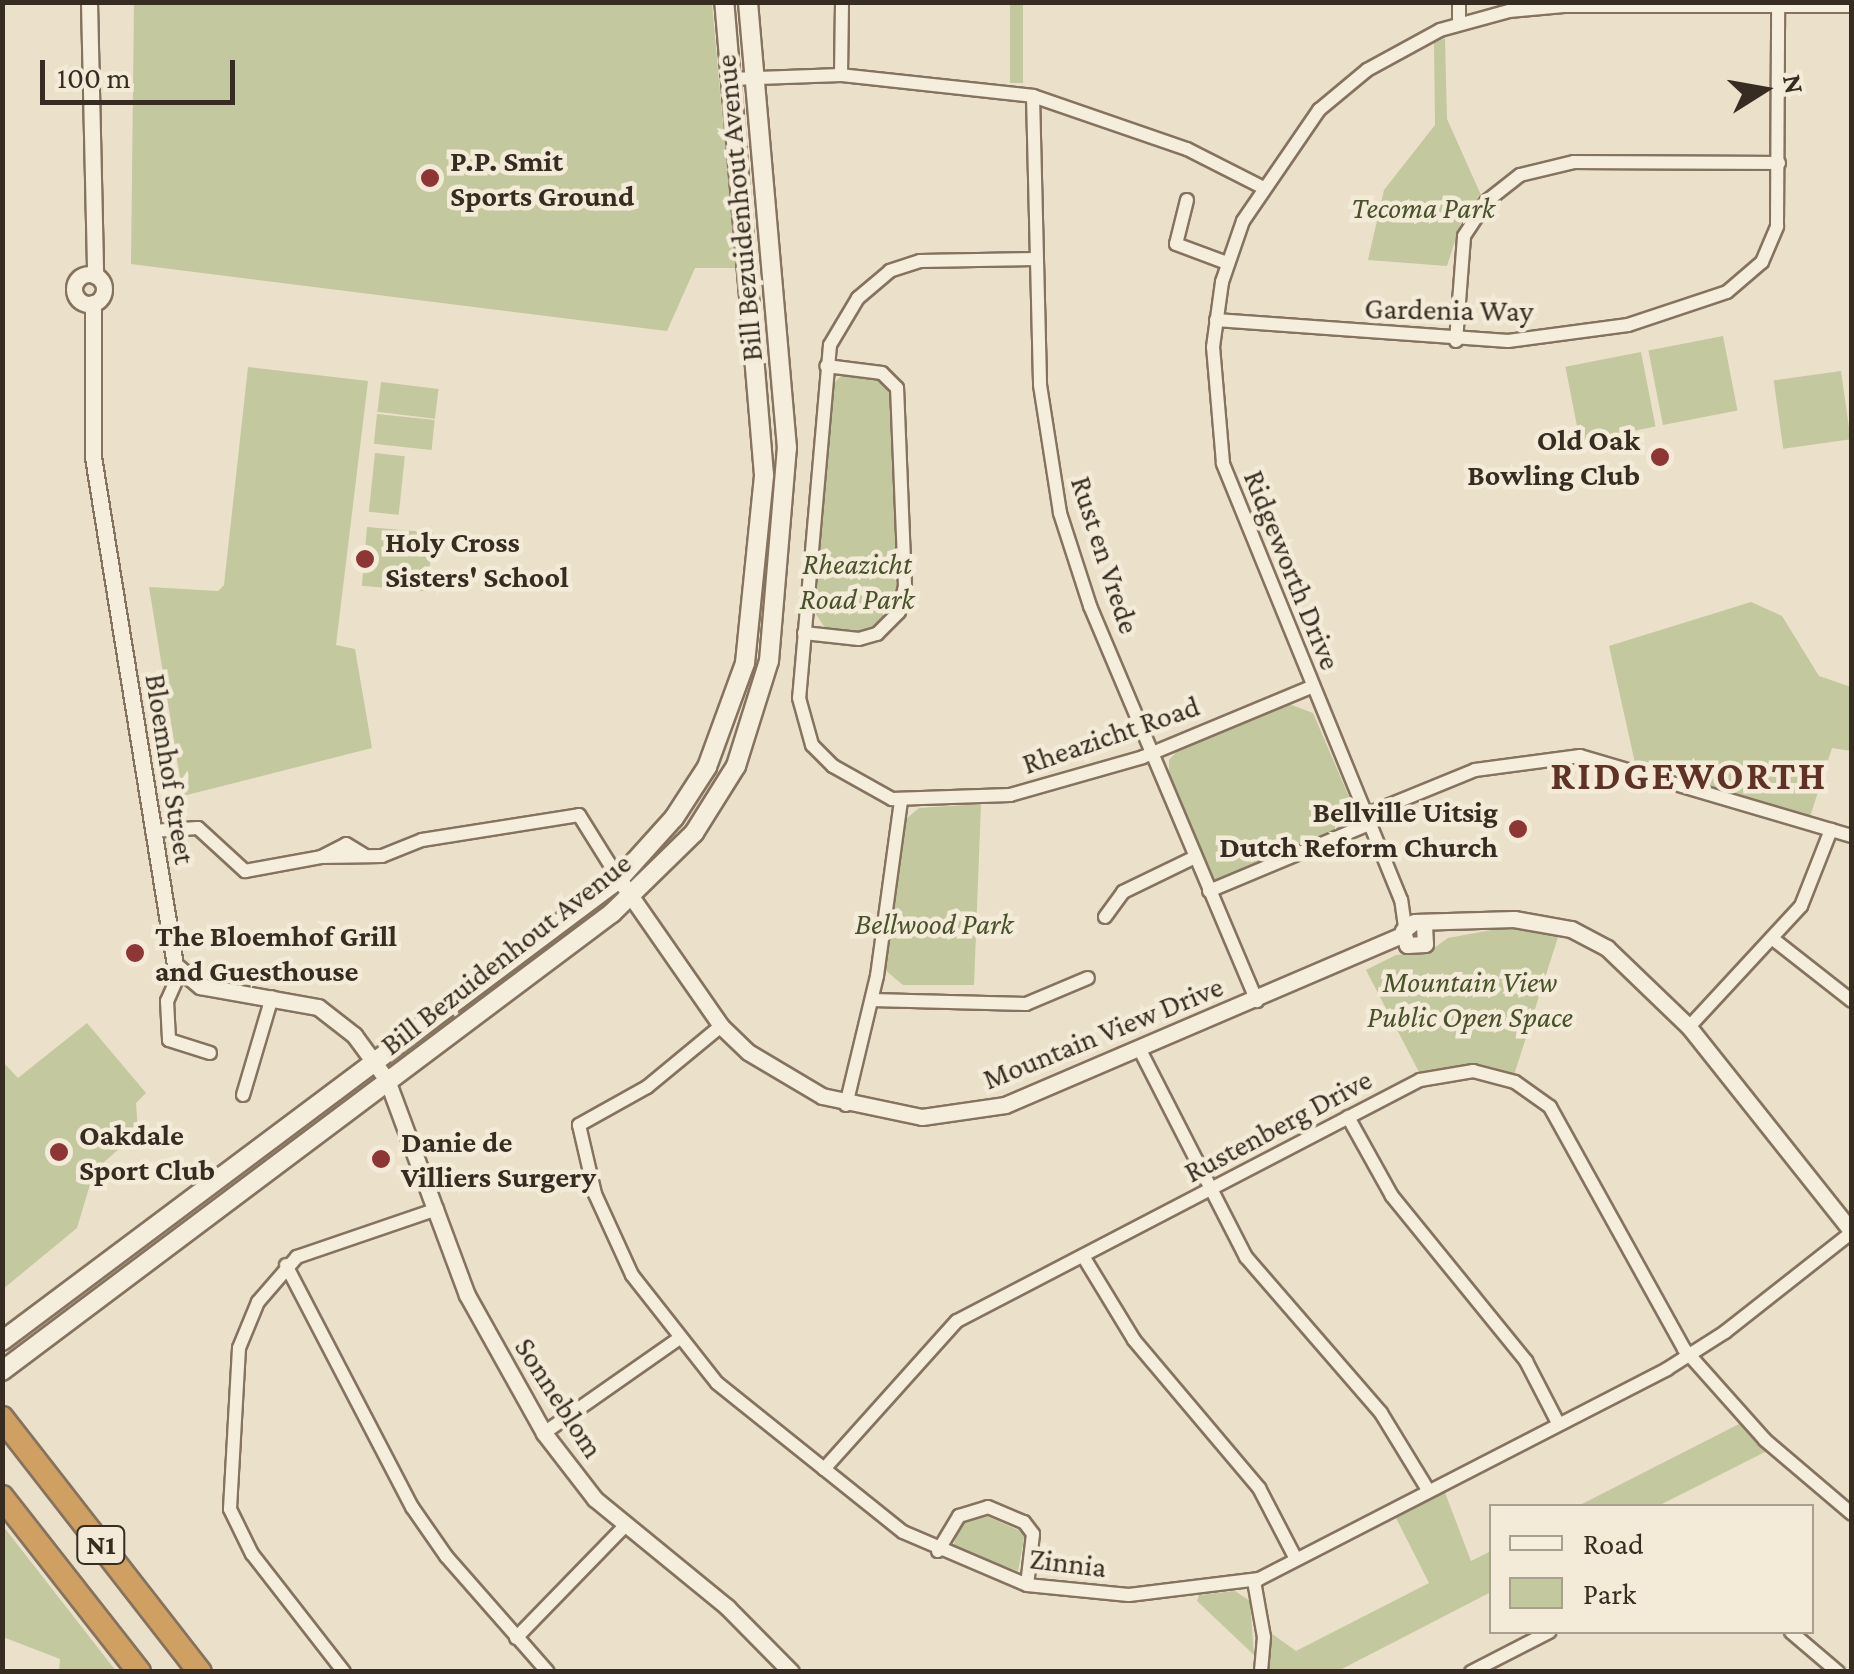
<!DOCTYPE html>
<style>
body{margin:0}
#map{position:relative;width:1854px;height:1674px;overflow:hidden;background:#ebe0c9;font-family:"Crimson Pro",serif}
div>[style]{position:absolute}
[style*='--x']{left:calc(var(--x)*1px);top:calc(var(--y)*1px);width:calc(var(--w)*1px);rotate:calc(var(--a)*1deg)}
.green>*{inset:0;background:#c3c89e;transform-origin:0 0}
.roads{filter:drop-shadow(2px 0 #85735f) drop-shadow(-2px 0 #85735f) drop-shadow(0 2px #85735f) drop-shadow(0 -2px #85735f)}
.minor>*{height:12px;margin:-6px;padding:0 6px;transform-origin:6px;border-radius:6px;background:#f6eedc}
.tertiary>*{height:15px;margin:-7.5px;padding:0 7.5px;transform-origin:7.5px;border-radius:7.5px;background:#f6eedc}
.tertiary>.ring{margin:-7.5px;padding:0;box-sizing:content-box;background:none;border:15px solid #f6eedc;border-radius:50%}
.secondary>*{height:18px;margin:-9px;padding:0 9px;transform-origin:9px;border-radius:9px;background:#f6eedc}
.motorway>*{height:22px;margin:-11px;padding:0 11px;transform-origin:11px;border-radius:11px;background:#d0a063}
.dots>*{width:28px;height:28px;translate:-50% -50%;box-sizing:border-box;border:5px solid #f3ebd8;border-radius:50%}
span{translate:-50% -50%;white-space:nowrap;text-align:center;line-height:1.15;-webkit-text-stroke:9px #f3ebd8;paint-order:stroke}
.shield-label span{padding:2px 8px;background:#f3ebd8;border:2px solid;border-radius:8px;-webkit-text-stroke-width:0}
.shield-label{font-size:28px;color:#372c21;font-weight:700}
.poi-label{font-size:30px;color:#372c21;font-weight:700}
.left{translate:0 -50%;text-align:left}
.right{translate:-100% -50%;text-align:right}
.street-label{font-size:30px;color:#372c21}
.park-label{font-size:30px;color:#48522a;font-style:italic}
.district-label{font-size:40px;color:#603125;font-weight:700;letter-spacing:2.5px}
.frame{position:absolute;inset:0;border:5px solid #372c21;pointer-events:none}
.legend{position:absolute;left:1489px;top:1504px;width:325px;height:130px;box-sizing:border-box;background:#f3ebd8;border:2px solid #a89f8f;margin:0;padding:12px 18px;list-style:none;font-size:30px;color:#372c21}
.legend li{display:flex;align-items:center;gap:20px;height:50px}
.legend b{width:50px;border:2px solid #a89f8f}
.north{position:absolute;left:1714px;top:40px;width:100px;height:100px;-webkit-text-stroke:8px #f3ebd8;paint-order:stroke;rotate:79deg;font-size:28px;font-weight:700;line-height:40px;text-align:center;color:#372c21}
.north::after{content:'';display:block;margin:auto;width:35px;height:45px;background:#372c21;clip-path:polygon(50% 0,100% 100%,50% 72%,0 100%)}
.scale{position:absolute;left:40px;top:60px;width:195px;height:45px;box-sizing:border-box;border:5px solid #372c21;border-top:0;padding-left:12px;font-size:30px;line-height:35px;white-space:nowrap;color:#372c21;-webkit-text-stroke:8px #f3ebd8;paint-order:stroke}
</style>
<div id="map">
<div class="green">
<i style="clip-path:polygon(134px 3px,712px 3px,736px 268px,695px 268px,667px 331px,131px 264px)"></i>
<i style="left:1010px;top:3px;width:13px;height:80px"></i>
<i style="clip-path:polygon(1445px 38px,1447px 119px,1481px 195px,1460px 225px,1447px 266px,1368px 260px,1384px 190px,1435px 125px,1434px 43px)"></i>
<i style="left:1723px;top:336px;width:76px;height:76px;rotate:79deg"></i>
<i style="left:1641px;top:352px;width:76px;height:77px;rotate:79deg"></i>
<i style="clip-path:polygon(248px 367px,368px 381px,336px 645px,355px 649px,372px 748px,183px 796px,149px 587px,218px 591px,224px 585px)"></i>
<i style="left:1841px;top:371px;width:69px;height:68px;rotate:82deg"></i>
<i style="clip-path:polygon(855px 375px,880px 379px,892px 391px,899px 581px,893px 610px,879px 627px,862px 633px,825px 628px,812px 608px,830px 387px,841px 376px)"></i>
<i style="left:381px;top:382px;width:58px;height:30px;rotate:7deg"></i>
<i style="left:377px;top:414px;width:58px;height:30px;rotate:6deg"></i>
<i style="left:375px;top:453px;width:30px;height:59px;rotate:6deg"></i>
<i style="left:367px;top:527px;width:66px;height:59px;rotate:5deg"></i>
<i style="clip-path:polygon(1751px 602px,1782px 616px,1819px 676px,1851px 687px,1851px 751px,1832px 748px,1810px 817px,1635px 763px,1609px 646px)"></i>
<i style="clip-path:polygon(1289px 704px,1313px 713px,1359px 820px,1215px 880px,1169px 775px,1169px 760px,1179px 749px)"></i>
<i style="clip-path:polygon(981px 804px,974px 985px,903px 985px,885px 970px,906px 819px,919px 808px)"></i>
<i style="clip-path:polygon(1508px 927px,1559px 934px,1514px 1075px,1468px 1064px,1419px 1072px,1366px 970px,1396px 955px,1427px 953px,1448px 938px)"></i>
<i style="clip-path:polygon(87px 1023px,146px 1093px,136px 1103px,138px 1132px,94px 1171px,77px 1228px,3px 1289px,3px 1062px,18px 1078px)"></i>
<i style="clip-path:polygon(1741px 1423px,1767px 1451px,1658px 1506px,1578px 1506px)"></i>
<i style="clip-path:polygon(1444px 1490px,1471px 1561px,1491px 1551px,1491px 1592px,1338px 1671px,1268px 1671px,1271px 1633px,1296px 1651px,1429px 1583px,1395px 1516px)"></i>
<i style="clip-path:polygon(980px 1513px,1025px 1533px,1018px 1571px,953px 1547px,961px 1522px)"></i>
<i style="clip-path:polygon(2px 1526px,3px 1526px,116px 1671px,59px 1671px,60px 1659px,3px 1637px)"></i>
<i style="clip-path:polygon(1235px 1591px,1250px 1601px,1254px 1655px,1197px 1601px,1199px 1595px)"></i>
</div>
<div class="roads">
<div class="minor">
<i style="--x:1459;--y:23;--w:21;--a:-90"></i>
<i style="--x:841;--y:75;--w:73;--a:-89.2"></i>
<i style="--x:730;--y:79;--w:111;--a:-2.1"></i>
<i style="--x:841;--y:75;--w:193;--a:6.2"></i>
<i style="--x:1033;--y:96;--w:163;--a:19"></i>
<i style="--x:1187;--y:149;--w:84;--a:26.9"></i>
<i style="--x:1033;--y:96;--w:289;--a:88.6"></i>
<i style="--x:1040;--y:385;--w:130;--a:81.1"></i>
<i style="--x:1060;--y:513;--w:98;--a:72.1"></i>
<i style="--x:1090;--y:606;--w:429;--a:67.1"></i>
<i style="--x:1187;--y:200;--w:45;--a:104"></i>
<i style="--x:1176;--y:244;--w:54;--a:20.4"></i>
<i style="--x:1035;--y:259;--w:115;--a:179"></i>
<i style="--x:920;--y:261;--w:32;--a:162"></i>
<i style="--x:890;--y:271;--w:42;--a:139.8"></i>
<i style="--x:858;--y:298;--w:55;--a:120.8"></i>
<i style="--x:830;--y:345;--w:354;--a:95"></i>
<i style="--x:799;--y:698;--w:49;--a:74.5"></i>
<i style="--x:812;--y:745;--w:30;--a:45"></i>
<i style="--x:833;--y:766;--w:68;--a:29.2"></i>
<i style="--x:892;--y:799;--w:118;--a:-1.9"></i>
<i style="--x:1010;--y:795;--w:138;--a:-15.9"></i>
<i style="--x:1143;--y:757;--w:182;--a:-22.6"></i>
<i style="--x:1216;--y:320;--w:293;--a:4.1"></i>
<i style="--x:1508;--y:341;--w:121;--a:-7.6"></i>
<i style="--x:1628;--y:325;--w:104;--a:-18.4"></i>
<i style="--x:1727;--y:292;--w:46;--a:-40.6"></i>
<i style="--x:1762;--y:262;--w:39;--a:-67"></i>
<i style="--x:1777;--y:226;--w:221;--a:-89.7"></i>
<i style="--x:1456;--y:341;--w:105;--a:-85.6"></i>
<i style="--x:1464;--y:236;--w:42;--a:-56.7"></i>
<i style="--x:1487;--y:201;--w:42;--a:-38.2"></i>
<i style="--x:1520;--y:175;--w:56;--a:-13.5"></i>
<i style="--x:1574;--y:162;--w:205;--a:0.3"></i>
<i style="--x:804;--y:633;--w:55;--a:6.2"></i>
<i style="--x:859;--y:639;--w:19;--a:-16"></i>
<i style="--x:877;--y:634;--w:31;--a:-45"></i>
<i style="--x:899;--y:612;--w:27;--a:-77"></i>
<i style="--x:905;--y:586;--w:198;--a:-92.3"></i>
<i style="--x:897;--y:388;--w:21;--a:-135"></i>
<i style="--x:882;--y:373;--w:56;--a:-172.9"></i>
<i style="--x:1365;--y:815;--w:119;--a:-22.2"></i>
<i style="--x:1475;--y:770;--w:106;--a:-7.6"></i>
<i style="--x:1580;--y:756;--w:284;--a:16.4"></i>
<i style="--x:152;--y:831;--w:46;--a:-3.7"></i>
<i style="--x:198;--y:828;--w:64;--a:42.5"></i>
<i style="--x:245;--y:871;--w:77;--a:-10.4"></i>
<i style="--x:321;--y:857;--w:61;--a:-0.9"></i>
<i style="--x:382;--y:856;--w:43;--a:-21.8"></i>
<i style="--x:422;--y:840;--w:159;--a:-9"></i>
<i style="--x:579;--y:815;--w:75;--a:58"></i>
<i style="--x:321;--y:857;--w:28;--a:-27"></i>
<i style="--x:346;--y:844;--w:21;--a:31"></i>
<i style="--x:1209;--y:891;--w:173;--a:-22.7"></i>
<i style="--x:1105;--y:917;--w:31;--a:-54"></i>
<i style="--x:1123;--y:892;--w:80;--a:-25.9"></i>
<i style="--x:1405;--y:927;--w:27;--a:-98"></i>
<i style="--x:1401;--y:900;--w:472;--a:-112.2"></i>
<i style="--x:1223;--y:463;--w:116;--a:-94.9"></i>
<i style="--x:1213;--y:347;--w:66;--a:-82.1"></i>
<i style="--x:1222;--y:282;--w:65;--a:-71"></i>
<i style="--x:1243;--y:221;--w:135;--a:-55.6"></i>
<i style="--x:1319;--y:110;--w:62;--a:-39.8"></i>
<i style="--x:1367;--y:70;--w:83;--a:-28.7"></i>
<i style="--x:1440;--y:30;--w:72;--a:-15.4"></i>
<i style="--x:1509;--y:11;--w:55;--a:-5.2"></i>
<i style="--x:1564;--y:6;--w:288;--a:0"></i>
<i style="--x:1773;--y:939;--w:100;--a:38.1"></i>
<i style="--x:180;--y:972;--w:32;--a:114"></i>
<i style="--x:167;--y:1001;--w:39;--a:87"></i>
<i style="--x:169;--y:1040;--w:43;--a:17.6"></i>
<i style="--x:872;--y:1000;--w:154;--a:1.5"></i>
<i style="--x:1026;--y:1004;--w:67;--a:-22.8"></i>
<i style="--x:721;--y:1026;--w:96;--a:140.5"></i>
<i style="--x:647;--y:1087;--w:78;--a:150.8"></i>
<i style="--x:579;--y:1125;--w:71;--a:76.9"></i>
<i style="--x:595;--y:1194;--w:89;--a:65.4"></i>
<i style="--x:632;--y:1275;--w:137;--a:51.8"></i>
<i style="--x:717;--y:1383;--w:238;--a:38.7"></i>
<i style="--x:903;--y:1532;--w:135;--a:23.1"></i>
<i style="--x:1027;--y:1585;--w:102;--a:5.6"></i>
<i style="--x:1129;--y:1595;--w:131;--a:-7"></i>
<i style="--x:1259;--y:1579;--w:459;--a:-27.2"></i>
<i style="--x:1667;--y:1369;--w:69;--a:-32.5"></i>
<i style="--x:1725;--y:1332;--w:162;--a:-38.2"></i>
<i style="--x:1689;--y:1027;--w:165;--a:-47.2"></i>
<i style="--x:1801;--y:906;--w:82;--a:-68.5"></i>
<i style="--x:1140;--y:1050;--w:233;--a:62.9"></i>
<i style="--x:1246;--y:1257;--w:206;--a:49.1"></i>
<i style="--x:1381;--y:1413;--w:90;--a:58.6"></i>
<i style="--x:243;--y:1095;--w:102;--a:-73.5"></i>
<i style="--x:846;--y:1105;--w:133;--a:-76.5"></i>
<i style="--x:877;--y:976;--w:177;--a:-82.2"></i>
<i style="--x:1348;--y:1117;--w:90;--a:60.9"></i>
<i style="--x:1392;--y:1196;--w:213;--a:50.9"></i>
<i style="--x:1526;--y:1361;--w:70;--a:62.7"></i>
<i style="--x:1083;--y:1256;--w:98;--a:58.7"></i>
<i style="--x:1134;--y:1340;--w:194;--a:49.8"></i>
<i style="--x:1259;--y:1488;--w:80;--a:62.5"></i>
<i style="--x:286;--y:1265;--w:273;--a:62.5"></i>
<i style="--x:412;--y:1507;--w:60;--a:55.2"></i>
<i style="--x:446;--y:1556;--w:154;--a:48.7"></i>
<i style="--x:544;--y:1433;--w:162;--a:-35"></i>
<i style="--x:824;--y:1469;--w:199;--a:-48.1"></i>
<i style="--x:957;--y:1321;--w:522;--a:-27.5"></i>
<i style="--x:1420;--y:1080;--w:54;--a:-9.6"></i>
<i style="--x:1473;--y:1071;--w:43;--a:14.7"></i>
<i style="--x:1515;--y:1082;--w:43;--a:35.5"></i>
<i style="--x:1550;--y:1107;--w:277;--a:61"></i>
<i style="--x:1684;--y:1349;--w:122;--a:48.3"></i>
<i style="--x:1765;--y:1440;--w:114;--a:40.4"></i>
<i style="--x:938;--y:1551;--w:41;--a:-59"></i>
<i style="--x:959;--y:1516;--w:30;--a:-17"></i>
<i style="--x:988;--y:1507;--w:39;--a:23"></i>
<i style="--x:1024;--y:1522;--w:15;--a:53"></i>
<i style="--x:1033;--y:1534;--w:51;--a:96.7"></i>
<i style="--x:1254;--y:1581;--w:57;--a:79.9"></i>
<i style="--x:1264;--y:1637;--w:35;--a:95"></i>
<i style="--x:1791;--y:1632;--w:62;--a:40.4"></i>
<i style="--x:516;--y:1638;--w:156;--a:-45.8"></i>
<i style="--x:344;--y:1672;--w:150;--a:-127.9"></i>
<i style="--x:252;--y:1554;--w:50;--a:-116.1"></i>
<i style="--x:230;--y:1509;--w:161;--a:-86.8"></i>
<i style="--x:239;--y:1348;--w:50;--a:-67.6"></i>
<i style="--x:258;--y:1302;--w:60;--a:-49.1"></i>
<i style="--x:297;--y:1257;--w:148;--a:-18.9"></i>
<i style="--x:1471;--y:1672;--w:88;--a:-27.1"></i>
</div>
<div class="tertiary">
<i style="--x:89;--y:2;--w:274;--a:88.7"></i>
<i class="ring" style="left:74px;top:274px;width:15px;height:15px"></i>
<i style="--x:93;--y:303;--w:154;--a:90"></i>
<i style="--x:93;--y:457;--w:515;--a:80.83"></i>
<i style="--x:175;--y:965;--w:33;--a:40"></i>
<i style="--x:200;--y:986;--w:120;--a:10.1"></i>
<i style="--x:318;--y:1007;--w:46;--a:37.9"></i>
<i style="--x:354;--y:1035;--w:56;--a:53.7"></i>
<i style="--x:387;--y:1080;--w:229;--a:69.6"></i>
<i style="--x:467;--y:1295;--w:158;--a:60.8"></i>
<i style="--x:544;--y:1433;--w:83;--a:52.3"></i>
<i style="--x:595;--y:1499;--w:171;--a:39.3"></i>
<i style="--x:727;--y:1607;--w:91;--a:45.4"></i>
<i style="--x:619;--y:879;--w:179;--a:55.2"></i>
<i style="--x:721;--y:1026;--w:37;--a:44"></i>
<i style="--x:748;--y:1052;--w:86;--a:30.7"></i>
<i style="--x:822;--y:1096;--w:102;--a:11.9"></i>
<i style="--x:922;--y:1117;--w:84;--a:-8.2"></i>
<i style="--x:1005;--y:1105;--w:432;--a:-23.2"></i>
<i style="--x:1424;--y:925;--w:19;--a:87"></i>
<i style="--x:1425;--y:944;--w:18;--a:177"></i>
<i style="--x:1407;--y:945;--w:15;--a:-106"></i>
<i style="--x:1403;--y:931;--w:14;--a:-39"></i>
<i style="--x:1414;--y:922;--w:100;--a:-1.7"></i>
<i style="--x:1514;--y:919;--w:58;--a:10"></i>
<i style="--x:1571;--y:929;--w:41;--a:27.8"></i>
<i style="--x:1607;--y:948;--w:114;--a:43.9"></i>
<i style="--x:1689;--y:1027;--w:262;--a:51.5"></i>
</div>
<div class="secondary">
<i style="--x:2;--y:1341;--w:771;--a:-36.83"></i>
<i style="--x:619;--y:879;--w:82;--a:-48"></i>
<i style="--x:674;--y:818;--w:61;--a:-57.1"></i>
<i style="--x:707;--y:767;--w:111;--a:-69.9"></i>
<i style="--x:745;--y:663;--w:189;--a:-84.2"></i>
<i style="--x:764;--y:475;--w:475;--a:-94.8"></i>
<i style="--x:2;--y:1371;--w:763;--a:-36.9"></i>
<i style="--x:612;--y:913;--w:115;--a:-44.3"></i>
<i style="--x:694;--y:833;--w:79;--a:-57.9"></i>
<i style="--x:736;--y:766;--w:110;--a:-72.6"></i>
<i style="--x:769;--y:661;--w:214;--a:-85.2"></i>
<i style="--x:787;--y:448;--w:448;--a:-95"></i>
</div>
<div class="motorway">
<i style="--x:2;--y:1418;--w:322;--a:52.1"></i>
<i style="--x:2;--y:1497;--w:222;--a:51.9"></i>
</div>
</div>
<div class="dots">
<i style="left:430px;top:178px;background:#8e3536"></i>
<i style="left:1660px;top:457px;background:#8e3536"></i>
<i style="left:365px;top:559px;background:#8e3536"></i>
<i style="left:1518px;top:829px;background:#8e3536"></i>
<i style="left:135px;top:953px;background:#8e3536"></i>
<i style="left:59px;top:1152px;background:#8e3536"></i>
<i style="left:381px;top:1159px;background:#8e3536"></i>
</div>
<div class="shield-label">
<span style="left:101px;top:1545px">N1</span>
</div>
<div class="poi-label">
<span class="left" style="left:450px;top:178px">P.P. Smit<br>Sports Ground</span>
<span class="right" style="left:1640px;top:457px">Old Oak<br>Bowling Club</span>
<span class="left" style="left:385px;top:559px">Holy Cross<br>Sisters' School</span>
<span class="right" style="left:1498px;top:829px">Bellville Uitsig<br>Dutch Reform Church</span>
<span class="left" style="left:155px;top:953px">The Bloemhof Grill<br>and Guesthouse</span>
<span class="left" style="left:79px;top:1152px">Oakdale<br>Sport Club</span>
<span class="left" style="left:401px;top:1159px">Danie de<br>Villiers Surgery</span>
</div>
<div class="street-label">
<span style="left:739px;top:208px;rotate:-95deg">Bill Bezuidenhout Avenue</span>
<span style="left:1449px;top:310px;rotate:1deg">Gardenia Way</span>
<span style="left:1105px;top:555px;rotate:72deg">Rust en Vrede</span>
<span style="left:1292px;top:570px;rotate:68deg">Ridgeworth Drive</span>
<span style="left:1111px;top:735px;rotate:-19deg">Rheazicht Road</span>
<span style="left:170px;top:769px;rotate:81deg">Bloemhof Street</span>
<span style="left:506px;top:954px;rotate:-38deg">Bill Bezuidenhout Avenue</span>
<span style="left:1103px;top:1033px;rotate:-22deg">Mountain View Drive</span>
<span style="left:1278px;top:1126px;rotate:-28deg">Rustenberg Drive</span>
<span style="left:559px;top:1398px;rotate:57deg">Sonneblom</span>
<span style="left:1068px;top:1563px;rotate:7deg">Zinnia</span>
</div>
<div class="park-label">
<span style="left:1423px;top:208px">Tecoma Park</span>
<span style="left:857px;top:581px">Rheazicht<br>Road Park</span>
<span style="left:934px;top:924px">Bellwood Park</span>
<span style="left:1470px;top:999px">Mountain View<br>Public Open Space</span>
</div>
<div class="district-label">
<span style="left:1689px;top:776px">RIDGEWORTH</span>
</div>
<div class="frame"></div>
<ul class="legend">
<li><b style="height:12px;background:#f6eedc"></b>Road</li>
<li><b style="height:28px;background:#c3c89e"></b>Park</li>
</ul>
<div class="north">N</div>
<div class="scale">100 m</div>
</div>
